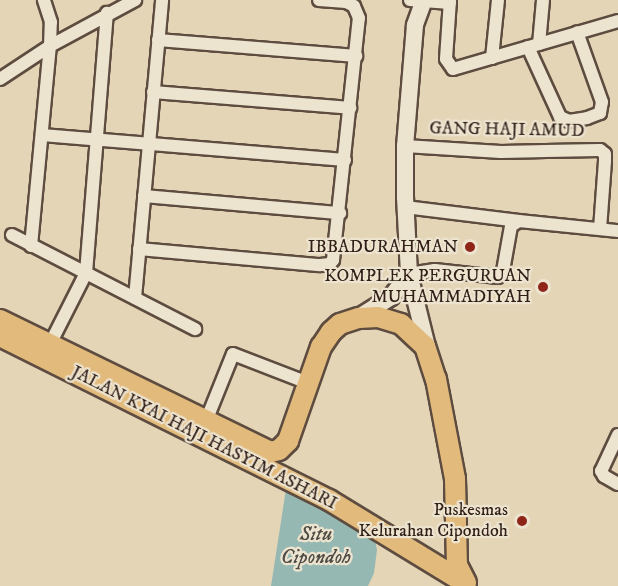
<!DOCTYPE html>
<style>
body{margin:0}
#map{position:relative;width:618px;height:586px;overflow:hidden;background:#e4d5b7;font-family:"IM FELL DW Pica",serif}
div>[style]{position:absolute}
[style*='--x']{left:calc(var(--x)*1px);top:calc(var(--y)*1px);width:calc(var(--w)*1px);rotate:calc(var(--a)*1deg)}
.water>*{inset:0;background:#96b8b3}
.roads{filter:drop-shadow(2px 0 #5d4c3f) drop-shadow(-2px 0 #5d4c3f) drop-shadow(0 2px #5d4c3f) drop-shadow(0 -2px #5d4c3f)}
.street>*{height:12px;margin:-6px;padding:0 6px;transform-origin:6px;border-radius:6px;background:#ede4d0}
.secondary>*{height:16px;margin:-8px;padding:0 8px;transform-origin:8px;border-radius:8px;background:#ede4d0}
.primary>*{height:20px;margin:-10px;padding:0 10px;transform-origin:10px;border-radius:10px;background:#e2ba7c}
.dots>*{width:16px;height:16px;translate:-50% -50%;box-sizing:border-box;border:3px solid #ede4d0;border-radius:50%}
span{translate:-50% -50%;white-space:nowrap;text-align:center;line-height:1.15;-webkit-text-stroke:4.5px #ede4d0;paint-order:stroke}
.street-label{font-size:18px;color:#301e17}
.poi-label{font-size:18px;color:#301e17}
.right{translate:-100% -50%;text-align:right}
.water-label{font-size:20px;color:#4f4c46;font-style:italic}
</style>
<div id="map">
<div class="water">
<i style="clip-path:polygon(286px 489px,299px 493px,370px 533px,375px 540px,377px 550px,374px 573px,368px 586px,271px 586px)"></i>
</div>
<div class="roads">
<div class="street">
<i style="--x:410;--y:0;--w:40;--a:4.3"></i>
<i style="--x:450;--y:0;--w:59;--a:93.9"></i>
<i style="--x:446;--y:59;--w:12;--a:55"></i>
<i style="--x:453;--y:69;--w:172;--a:-16.2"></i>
<i style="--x:158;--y:40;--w:199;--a:4.6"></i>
<i style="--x:539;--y:44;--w:44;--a:-84.8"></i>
<i style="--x:528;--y:47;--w:77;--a:65.4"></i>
<i style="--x:560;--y:117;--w:10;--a:24"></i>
<i style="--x:569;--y:121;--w:18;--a:-9"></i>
<i style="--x:587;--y:118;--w:14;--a:-21"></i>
<i style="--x:600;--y:113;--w:11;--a:-80"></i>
<i style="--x:602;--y:102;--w:74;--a:-109.7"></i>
<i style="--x:492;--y:58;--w:58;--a:-84.1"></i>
<i style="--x:0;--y:79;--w:60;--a:-33.4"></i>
<i style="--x:50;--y:46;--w:97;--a:-28.4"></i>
<i style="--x:153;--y:92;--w:198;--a:4.6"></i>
<i style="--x:42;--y:135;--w:304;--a:4.7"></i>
<i style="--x:405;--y:146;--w:96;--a:3.6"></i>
<i style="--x:501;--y:152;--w:99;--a:-1.2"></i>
<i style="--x:600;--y:150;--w:6;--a:39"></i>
<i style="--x:605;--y:154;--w:7;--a:90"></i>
<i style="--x:605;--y:161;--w:68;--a:94.2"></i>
<i style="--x:144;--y:196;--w:197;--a:5"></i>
<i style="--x:405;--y:207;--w:115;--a:7"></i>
<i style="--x:12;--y:235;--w:206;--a:27.2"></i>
<i style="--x:31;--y:246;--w:201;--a:-84.6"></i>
<i style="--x:50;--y:46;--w:24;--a:-88"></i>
<i style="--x:51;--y:22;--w:23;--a:-108"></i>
<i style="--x:139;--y:249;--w:182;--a:5.1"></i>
<i style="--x:320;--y:265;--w:10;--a:-6"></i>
<i style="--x:330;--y:264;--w:5;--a:-53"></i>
<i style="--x:333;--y:260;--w:243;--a:-83.9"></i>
<i style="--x:359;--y:18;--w:13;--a:-113"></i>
<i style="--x:354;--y:6;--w:9;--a:-153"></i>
<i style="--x:346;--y:2;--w:27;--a:-176"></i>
<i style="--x:409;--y:274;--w:26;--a:-9"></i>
<i style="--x:435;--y:270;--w:63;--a:6.3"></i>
<i style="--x:498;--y:277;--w:8;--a:-50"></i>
<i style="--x:503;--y:271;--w:46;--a:-79.9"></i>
<i style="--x:511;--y:226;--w:9;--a:-32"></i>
<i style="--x:519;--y:221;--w:100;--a:5.8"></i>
<i style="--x:135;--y:298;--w:299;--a:-84.8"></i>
<i style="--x:48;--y:348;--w:84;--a:-63.1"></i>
<i style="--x:86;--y:273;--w:261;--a:-85.4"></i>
<i style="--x:206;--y:421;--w:72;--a:-68.1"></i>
<i style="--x:233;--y:354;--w:80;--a:21.1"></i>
<i style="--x:618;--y:435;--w:40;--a:115"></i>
<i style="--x:601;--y:471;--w:6;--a:59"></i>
<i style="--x:604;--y:476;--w:16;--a:30"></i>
</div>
<div class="secondary">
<i style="--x:424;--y:0;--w:27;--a:110"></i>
<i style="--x:415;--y:25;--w:121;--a:94.7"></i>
<i style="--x:405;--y:146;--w:51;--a:90"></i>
<i style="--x:405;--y:197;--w:77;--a:87"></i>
<i style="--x:409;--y:274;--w:79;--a:76.1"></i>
<i style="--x:359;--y:317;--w:38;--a:-32"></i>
<i style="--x:391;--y:297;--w:29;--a:-52"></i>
</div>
<div class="primary">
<i style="--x:0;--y:320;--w:301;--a:26"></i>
<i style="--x:271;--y:452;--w:8;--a:-14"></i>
<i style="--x:279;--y:450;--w:13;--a:-45"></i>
<i style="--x:288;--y:441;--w:100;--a:-70.7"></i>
<i style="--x:321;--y:347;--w:18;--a:-56"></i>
<i style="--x:331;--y:332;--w:12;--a:-42"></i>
<i style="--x:340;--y:324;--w:20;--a:-18"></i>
<i style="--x:359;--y:318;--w:19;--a:-3"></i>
<i style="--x:378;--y:317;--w:24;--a:17"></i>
<i style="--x:401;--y:324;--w:33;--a:43"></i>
<i style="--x:425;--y:346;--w:35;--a:72"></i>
<i style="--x:436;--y:379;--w:102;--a:79.2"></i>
<i style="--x:455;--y:479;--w:86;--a:88.7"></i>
<i style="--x:457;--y:565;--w:20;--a:63"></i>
<i style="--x:0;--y:336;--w:368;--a:26.5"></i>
<i style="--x:329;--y:500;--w:159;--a:31.4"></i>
</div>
</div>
<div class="dots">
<i style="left:470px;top:247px;background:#8f2418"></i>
<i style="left:543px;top:287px;background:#8f2418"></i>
<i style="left:522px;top:521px;background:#8f2418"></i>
</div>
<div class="street-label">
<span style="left:507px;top:130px;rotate:1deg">GANG HAJI AMUD</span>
<span style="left:204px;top:438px;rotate:27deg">JALAN KYAI HAJI HASYIM ASHARI</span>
</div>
<div class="poi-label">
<span class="right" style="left:458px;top:247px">IBBADURAHMAN</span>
<span class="right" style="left:531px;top:287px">KOMPLEK PERGURUAN<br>MUHAMMADIYAH</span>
<span class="right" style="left:508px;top:521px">Puskesmas<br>Kelurahan Cipondoh</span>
</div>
<div class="water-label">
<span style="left:316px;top:546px">Situ<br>Cipondoh</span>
</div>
</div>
